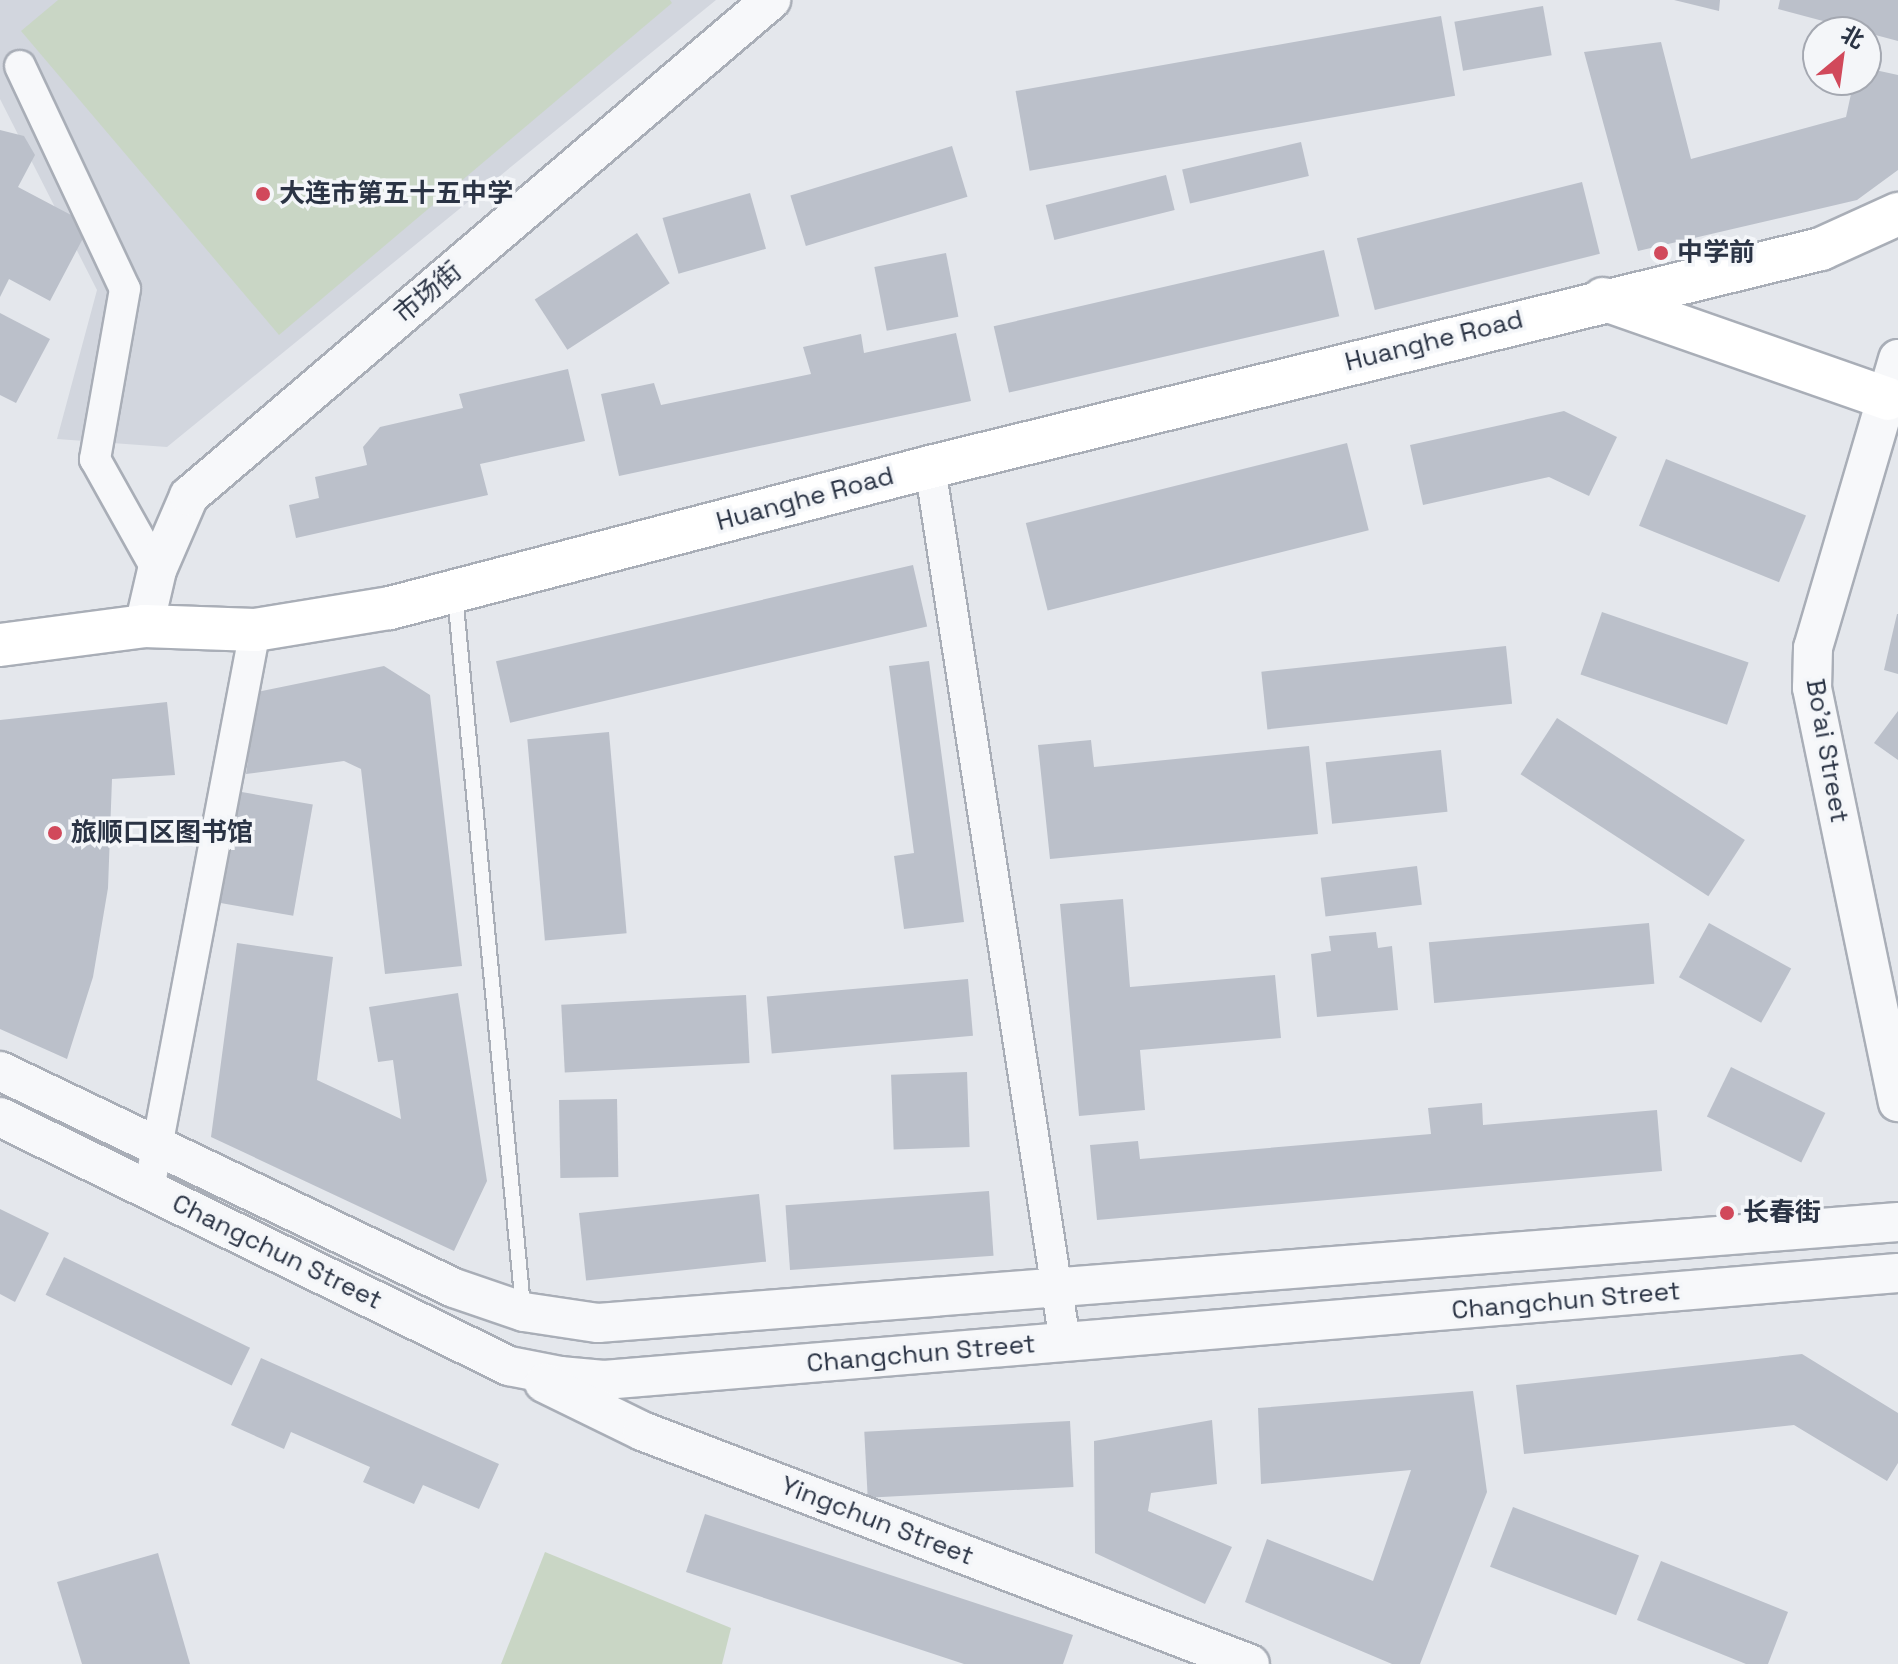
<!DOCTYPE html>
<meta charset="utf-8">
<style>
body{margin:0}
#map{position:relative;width:1898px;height:1664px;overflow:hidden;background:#e4e7ec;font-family:"Space Grotesk","Noto Sans SC",sans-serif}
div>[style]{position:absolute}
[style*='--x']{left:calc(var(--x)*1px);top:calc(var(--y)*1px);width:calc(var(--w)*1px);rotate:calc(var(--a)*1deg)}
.built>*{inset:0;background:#d2d6de}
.green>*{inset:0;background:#c9d6c5}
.building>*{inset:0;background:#bbc0ca;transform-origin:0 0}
.roads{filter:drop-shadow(2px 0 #a9aeb7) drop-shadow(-2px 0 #a9aeb7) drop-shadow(0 2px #a9aeb7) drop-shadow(0 -2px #a9aeb7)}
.service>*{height:14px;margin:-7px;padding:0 7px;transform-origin:7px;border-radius:7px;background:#f7f8fa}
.minor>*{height:30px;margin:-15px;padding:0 15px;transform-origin:15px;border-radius:15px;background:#f7f8fa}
.tertiary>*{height:38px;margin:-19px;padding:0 19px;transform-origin:19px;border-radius:19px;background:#f7f8fa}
.secondary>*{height:42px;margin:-21px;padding:0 21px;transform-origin:21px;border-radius:21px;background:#fff}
.dots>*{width:22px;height:22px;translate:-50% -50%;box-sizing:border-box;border:4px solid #f4f6f9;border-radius:50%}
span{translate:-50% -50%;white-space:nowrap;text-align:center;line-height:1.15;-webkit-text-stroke:7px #f4f6f9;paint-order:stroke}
.poi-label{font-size:26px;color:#2b3445;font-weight:700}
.left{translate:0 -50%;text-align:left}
.street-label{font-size:26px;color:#2b3445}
.north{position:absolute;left:1802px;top:16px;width:80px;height:80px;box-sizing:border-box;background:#f4f6f9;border:2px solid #a4a8b1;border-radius:50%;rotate:29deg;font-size:22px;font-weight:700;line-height:32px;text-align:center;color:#2b3445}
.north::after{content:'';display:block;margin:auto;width:28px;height:36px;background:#d1495b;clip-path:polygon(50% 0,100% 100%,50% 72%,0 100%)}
</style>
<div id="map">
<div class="built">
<i style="clip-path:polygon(0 0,716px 0,167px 447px,57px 439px,97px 290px,0 99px)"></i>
</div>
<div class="green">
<i style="clip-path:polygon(58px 0,670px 0,672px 3px,279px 335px,21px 31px)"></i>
<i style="clip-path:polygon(545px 1552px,731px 1628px,722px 1664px,501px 1664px)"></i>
</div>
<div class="building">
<i style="clip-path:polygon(1674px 0,1720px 0,1719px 11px)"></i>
<i style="clip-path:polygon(1780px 0,1898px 0,1898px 41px,1778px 9px)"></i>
<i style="left:1543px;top:6px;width:50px;height:90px;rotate:80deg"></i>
<i style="left:1441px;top:16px;width:81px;height:432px;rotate:80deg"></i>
<i style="clip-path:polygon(1661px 42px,1691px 159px,1846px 117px,1854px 80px,1866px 80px,1866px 68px,1898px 75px,1898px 170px,1857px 200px,1638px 251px,1584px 52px)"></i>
<i style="clip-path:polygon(0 130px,24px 136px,35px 155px,18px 187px,90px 225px,50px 301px,9px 279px,0 297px)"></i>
<i style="left:1301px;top:142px;width:35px;height:122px;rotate:77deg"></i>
<i style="left:952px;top:146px;width:53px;height:169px;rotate:73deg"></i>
<i style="left:1166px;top:175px;width:36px;height:124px;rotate:76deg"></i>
<i style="left:1582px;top:182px;width:74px;height:232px;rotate:76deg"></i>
<i style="left:750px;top:193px;width:58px;height:91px;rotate:74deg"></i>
<i style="left:637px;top:233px;width:60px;height:122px;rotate:57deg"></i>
<i style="left:1324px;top:250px;width:68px;height:339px;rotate:77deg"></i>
<i style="left:946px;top:253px;width:65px;height:73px;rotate:79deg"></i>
<i style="clip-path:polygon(0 313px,50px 339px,16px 403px,0 395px)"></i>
<i style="clip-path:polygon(956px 333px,971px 401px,619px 476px,601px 394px,654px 383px,661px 405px,811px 374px,803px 347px,861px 334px,864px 353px)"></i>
<i style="clip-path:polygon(568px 369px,585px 441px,480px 464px,488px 495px,296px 538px,289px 505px,319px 498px,315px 477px,367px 465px,363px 447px,380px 427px,463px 408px,459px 394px)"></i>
<i style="clip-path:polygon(1564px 411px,1617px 437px,1589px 496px,1549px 477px,1423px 505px,1410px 445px)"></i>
<i style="left:1347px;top:443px;width:90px;height:331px;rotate:76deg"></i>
<i style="left:1666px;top:459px;width:151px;height:72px;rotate:22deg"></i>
<i style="left:913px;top:565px;width:63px;height:428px;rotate:77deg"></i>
<i style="left:1602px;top:612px;width:155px;height:66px;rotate:19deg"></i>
<i style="clip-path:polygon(1897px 614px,1898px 614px,1898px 674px,1884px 670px)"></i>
<i style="left:1506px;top:646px;width:58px;height:246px;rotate:84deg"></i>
<i style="clip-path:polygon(929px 661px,964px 922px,904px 929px,894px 856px,914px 853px,889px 666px)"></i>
<i style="clip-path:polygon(384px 666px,430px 695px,462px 966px,385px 974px,361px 769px,344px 761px,246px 774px,257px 692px)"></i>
<i style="clip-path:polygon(167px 702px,175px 775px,112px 779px,108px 888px,93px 977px,67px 1059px,0 1029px,0 720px)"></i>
<i style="clip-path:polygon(1898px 711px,1898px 760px,1874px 743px)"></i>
<i style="left:1557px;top:718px;width:224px;height:67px;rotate:33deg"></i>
<i style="left:609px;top:732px;width:202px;height:82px;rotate:85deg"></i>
<i style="clip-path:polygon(1091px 740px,1094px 767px,1309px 746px,1318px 834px,1050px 859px,1038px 745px)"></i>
<i style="left:1441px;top:750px;width:62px;height:116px;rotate:84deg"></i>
<i style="left:236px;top:791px;width:78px;height:113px;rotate:10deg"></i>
<i style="left:1417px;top:866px;width:39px;height:97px;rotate:83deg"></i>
<i style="clip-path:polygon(1123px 899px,1130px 987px,1275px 975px,1281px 1038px,1140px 1050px,1145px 1110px,1079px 1116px,1060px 904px)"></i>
<i style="left:1649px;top:923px;width:61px;height:221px;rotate:85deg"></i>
<i style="left:1709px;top:923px;width:94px;height:62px;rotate:29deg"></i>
<i style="clip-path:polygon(1376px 932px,1378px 948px,1392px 946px,1398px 1010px,1317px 1017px,1311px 954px,1331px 951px,1329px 936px)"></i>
<i style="clip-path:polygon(237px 943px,333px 957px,317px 1080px,401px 1119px,393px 1060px,378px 1062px,369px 1007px,458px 993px,487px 1181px,454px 1251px,211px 1137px)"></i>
<i style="left:968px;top:979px;width:57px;height:202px;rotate:85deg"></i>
<i style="left:746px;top:995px;width:68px;height:185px;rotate:87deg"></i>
<i style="left:1731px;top:1067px;width:105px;height:55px;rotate:26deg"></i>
<i style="left:967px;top:1072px;width:75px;height:76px;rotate:88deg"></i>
<i style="left:617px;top:1099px;width:78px;height:58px;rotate:89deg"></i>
<i style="clip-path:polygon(1482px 1103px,1483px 1125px,1657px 1110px,1662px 1171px,1097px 1220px,1090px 1145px,1138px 1141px,1140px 1159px,1431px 1134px,1428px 1108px)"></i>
<i style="left:989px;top:1191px;width:65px;height:204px;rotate:86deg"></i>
<i style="left:759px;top:1194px;width:68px;height:181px;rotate:84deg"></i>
<i style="clip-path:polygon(0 1209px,49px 1233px,15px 1302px,0 1294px)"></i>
<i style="left:64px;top:1257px;width:207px;height:42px;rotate:26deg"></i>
<i style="clip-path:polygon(1802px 1354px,1898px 1413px,1898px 1463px,1887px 1481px,1794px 1425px,1524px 1454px,1516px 1385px)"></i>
<i style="clip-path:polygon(261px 1358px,499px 1464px,479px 1509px,423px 1485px,414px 1504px,363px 1482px,370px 1467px,291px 1432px,284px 1449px,231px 1425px)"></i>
<i style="clip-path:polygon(1473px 1391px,1487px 1492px,1420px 1664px,1392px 1664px,1245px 1602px,1267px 1539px,1373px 1581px,1411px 1470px,1261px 1484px,1258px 1408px)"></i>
<i style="clip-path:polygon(1212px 1420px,1217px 1484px,1151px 1493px,1148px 1511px,1232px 1547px,1205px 1604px,1095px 1553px,1094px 1441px)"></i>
<i style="left:1070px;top:1421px;width:66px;height:206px;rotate:87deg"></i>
<i style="left:1513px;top:1507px;width:135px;height:64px;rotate:21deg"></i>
<i style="clip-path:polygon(705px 1514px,1073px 1635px,1063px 1664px,964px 1664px,686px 1572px)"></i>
<i style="clip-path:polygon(158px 1553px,190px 1664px,82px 1664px,57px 1582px)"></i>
<i style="clip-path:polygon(1661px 1561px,1788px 1612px,1768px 1664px,1746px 1664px,1637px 1620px)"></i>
</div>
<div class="roads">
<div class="service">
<i style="--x:455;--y:595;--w:715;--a:84.54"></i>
</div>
<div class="minor">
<i style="--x:20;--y:66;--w:246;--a:64.8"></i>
<i style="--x:125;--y:289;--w:173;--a:100"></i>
<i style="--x:95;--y:459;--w:127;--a:60.8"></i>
<i style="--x:930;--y:467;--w:885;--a:81.23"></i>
<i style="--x:149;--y:1189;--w:569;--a:-79.26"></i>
</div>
<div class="tertiary">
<i style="--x:1898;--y:359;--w:301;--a:106.4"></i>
<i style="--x:1813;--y:648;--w:40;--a:91.4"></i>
<i style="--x:1812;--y:688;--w:423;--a:78.3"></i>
<i style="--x:144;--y:626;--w:57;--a:-76.9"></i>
<i style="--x:157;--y:570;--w:81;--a:-66.6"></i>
<i style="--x:189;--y:496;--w:765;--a:-40.44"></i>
<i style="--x:0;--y:1071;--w:503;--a:25.55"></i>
<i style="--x:454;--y:1288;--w:74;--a:18.9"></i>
<i style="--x:524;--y:1312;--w:75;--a:8.5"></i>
<i style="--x:598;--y:1323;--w:1304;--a:-4.44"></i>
<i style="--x:0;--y:1117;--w:567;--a:26.07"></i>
<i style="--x:509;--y:1366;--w:52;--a:11.1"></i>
<i style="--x:560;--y:1376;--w:44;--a:5.2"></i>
<i style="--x:604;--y:1380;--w:1298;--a:-4.73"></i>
<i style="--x:544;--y:1383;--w:109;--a:26.1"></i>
<i style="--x:642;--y:1431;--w:651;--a:20.97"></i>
</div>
<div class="secondary">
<i style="--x:1603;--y:299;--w:302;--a:19.3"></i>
<i style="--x:0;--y:645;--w:145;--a:-7.5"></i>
<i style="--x:144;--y:626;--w:111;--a:2.1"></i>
<i style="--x:255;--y:630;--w:137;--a:-9.3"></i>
<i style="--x:390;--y:608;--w:558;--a:-14.63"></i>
<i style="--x:930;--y:467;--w:917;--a:-13.75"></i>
<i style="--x:1821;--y:249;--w:85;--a:-24.4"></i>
</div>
</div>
<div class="dots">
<i style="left:263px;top:194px;background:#d1495b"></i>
<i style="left:1661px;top:253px;background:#d1495b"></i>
<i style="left:55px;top:833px;background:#d1495b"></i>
<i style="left:1727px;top:1213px;background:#d1495b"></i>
</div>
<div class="poi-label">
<span class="left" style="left:279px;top:194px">大连市第五十五中学</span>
<span class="left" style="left:1677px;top:253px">中学前</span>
<span class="left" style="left:71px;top:833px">旅顺口区图书馆</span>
<span class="left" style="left:1743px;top:1213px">长春街</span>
</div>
<div class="street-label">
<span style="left:428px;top:293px;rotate:-40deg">市场街</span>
<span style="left:1434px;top:341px;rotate:-14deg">Huanghe Road</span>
<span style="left:805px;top:499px;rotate:-15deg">Huanghe Road</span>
<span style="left:1827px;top:751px;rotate:80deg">Bo'ai Street</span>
<span style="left:277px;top:1252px;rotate:26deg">Changchun Street</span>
<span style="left:1566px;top:1301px;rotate:-5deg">Changchun Street</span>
<span style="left:921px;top:1354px;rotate:-5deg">Changchun Street</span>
<span style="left:877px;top:1521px;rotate:21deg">Yingchun Street</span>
</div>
<div class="north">北</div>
</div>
